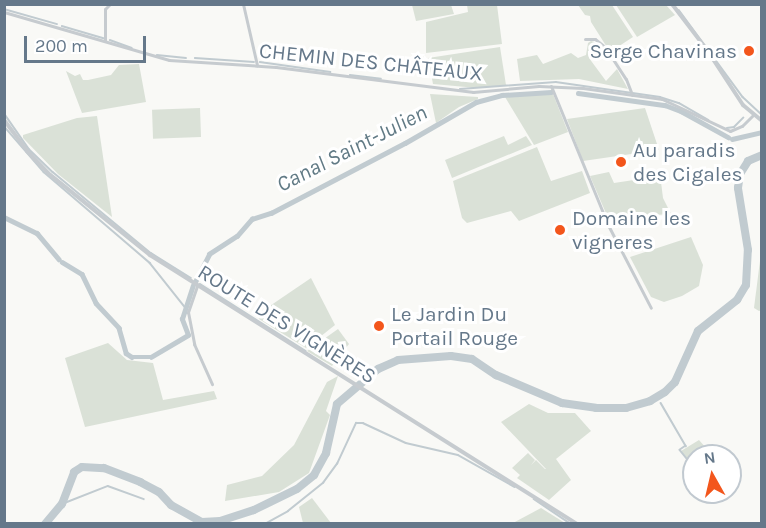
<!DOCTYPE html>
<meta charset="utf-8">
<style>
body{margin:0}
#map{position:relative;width:766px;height:528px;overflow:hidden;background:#f9f9f6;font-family:Karla,sans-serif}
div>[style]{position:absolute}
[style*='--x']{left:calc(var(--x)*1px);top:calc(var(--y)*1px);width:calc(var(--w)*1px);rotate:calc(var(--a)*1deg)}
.green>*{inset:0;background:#dae1d7;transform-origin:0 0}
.stream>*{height:1.5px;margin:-0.75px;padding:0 0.75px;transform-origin:0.75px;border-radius:0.75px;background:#c1cbd0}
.canal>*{height:4.5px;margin:-2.25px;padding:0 2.25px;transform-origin:2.25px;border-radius:2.25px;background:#c1cbd0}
.river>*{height:8px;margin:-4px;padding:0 4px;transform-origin:4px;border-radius:4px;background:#c1cbd0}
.minor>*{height:3px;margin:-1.5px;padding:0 1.5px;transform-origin:1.5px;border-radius:1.5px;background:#c6cbcf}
.tertiary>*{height:4px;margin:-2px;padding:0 2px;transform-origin:2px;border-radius:2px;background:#c6cbcf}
.dots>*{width:16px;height:16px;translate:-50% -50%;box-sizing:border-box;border:3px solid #fff;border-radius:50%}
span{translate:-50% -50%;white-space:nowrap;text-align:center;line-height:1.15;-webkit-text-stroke:6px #fff;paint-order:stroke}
.poi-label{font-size:21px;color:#65788a}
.right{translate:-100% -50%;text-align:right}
.left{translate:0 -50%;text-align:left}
.street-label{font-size:21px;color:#65788a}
.water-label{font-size:22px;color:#617a85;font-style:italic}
.frame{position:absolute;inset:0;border:6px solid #65788a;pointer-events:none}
.north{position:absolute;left:682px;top:444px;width:60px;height:60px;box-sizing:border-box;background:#fff;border:2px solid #c1c9d0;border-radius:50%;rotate:352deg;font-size:16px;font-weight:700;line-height:24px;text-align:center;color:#65788a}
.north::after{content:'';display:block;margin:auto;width:21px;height:27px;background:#f3561c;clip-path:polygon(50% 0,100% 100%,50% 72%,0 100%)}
.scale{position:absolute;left:24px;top:36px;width:122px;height:27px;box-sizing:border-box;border:3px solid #65788a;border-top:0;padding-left:8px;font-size:18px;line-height:21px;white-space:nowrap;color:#65788a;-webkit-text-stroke:4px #fff;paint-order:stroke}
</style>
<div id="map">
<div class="green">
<i style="clip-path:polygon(412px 5px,451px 5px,454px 14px,416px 21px)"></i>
<i style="clip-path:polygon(467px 5px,497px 5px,502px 44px,426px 53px,426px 22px,468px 12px)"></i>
<i style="clip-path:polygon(578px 5px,612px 5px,633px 37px,610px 52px,591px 22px,590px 16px,585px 15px)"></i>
<i style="clip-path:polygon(616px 5px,666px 5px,675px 15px,637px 37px)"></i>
<i style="clip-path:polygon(591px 41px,598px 43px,603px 49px,589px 58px,606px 81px,617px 69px,628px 89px,579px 79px,520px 81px,517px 59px,537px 55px,543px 64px,571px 53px,578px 58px,586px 55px,588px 43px)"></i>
<i style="clip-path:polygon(500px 47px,506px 85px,477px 88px,433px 84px,428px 58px)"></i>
<i style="clip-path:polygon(139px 64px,146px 102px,82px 113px,66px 71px,75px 76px,80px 74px,83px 80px,88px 80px,111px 75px,119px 65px)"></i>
<i style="clip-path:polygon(430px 94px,478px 97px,478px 99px,459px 107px,436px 123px)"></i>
<i style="clip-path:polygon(553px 94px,568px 132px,534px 145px,505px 97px)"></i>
<i style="left:200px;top:108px;width:29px;height:48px;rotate:88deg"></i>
<i style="clip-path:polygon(645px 108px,659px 150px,583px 161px,567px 119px)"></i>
<i style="clip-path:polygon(97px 116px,112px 217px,58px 174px,23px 138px,23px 135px,77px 118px)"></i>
<i style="clip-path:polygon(504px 136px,508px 145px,526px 136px,532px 145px,452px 178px,445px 160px)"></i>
<i style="clip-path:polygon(537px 147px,551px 181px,582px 171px,590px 193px,519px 221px,511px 211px,467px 223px,462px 218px,453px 181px)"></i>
<i style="clip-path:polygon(609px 172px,614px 183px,647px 178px,661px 182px,663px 198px,671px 214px,608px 218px,590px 176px)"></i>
<i style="clip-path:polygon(691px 237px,703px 265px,699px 286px,682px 296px,664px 302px,651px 297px,630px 257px)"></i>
<i style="clip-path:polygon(761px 253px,762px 310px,759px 311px,754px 308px)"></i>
<i style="clip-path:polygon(311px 278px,335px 325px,306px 348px,259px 319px,258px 314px)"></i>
<i style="clip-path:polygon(338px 329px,349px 344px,332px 366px,307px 351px)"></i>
<i style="clip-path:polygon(108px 343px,127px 360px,153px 363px,163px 400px,214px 391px,217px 399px,85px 427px,65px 358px)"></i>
<i style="clip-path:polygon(338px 376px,326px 411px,330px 415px,309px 473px,279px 492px,225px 501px,227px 485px,262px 476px,294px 445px,327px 382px)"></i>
<i style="clip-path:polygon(529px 404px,548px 413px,575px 413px,591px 431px,556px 459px,571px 480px,549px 500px,517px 478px,520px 475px,512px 468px,528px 453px,535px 460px,531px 465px,536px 460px,545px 469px,546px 469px,501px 422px)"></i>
<i style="clip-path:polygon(699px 440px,713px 456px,694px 456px,694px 466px,681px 451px)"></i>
<i style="clip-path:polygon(312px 498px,331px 523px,303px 523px,299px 507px)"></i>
<i style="clip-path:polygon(541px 508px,565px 523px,513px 523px)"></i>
</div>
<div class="stream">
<i style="--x:4;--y:9;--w:55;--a:15.8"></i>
<i style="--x:679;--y:10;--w:108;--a:53.7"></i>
<i style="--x:743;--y:97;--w:26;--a:43"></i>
<i style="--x:62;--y:26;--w:43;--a:16.3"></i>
<i style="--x:110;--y:40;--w:23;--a:20"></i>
<i style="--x:157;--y:55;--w:29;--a:6"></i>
<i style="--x:195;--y:58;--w:59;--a:3.9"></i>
<i style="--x:260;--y:62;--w:71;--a:8.1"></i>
<i style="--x:350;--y:75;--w:31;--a:7"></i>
<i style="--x:460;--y:89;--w:96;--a:-4.2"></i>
<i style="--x:556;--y:82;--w:105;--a:8.2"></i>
<i style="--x:660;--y:97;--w:20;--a:18"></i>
<i style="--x:679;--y:103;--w:34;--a:30"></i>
<i style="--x:4;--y:113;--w:44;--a:55.2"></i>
<i style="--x:29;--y:149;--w:33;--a:44"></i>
<i style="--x:53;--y:172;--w:127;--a:39.6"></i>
<i style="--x:151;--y:253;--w:47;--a:32"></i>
<i style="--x:4;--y:126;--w:61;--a:49"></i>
<i style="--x:44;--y:172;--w:140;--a:40.6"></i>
<i style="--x:150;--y:263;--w:56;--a:51.5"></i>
<i style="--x:727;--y:128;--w:7;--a:-8"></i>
<i style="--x:734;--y:127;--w:13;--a:-45"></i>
<i style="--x:200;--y:284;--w:125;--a:32.3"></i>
<i style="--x:661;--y:403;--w:50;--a:59.8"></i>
<i style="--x:686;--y:446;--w:7;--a:146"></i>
<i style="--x:680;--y:450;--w:22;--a:51"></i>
<i style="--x:534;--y:499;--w:45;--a:34"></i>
<i style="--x:62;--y:504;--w:49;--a:-21.4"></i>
<i style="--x:108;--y:486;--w:38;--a:20"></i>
<i style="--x:265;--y:524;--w:26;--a:-29"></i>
<i style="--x:288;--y:511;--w:45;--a:-38.7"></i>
<i style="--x:323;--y:483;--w:24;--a:-54"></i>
<i style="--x:337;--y:464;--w:45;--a:-65.1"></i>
<i style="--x:356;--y:423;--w:7;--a:0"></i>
<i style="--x:363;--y:423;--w:47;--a:24.9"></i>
<i style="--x:406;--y:443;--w:53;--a:13"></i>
<i style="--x:458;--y:455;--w:65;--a:29.3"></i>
</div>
<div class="canal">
<i style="--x:578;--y:93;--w:88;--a:7.9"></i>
<i style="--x:665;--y:105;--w:17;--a:21"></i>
<i style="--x:681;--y:111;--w:54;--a:29"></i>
<i style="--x:732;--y:139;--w:31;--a:-13"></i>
<i style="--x:4;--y:217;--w:37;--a:26"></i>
<i style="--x:37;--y:233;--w:34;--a:50"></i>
<i style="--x:62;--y:262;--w:23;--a:31"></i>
<i style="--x:82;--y:274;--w:32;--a:64"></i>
<i style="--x:96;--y:303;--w:34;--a:47"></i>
<i style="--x:119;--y:328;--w:26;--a:74"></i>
<i style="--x:126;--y:353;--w:7;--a:34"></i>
<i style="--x:132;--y:357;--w:19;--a:0"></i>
<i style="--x:151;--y:357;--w:43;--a:-30.7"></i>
<i style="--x:188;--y:335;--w:17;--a:-111"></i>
<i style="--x:182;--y:319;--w:35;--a:-72"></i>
<i style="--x:195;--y:282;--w:31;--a:-63"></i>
<i style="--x:209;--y:254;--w:33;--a:-33"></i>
<i style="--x:237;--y:236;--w:23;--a:-49"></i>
<i style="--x:252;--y:219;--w:20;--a:-18"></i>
<i style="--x:271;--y:213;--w:151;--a:-27.6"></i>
<i style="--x:405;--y:143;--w:82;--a:-30"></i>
<i style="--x:476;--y:102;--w:27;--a:-15"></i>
<i style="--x:502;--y:95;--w:49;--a:-3.5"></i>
</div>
<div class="river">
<i style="--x:45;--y:524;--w:26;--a:-50"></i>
<i style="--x:62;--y:504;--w:34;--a:-69"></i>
<i style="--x:74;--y:472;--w:9;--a:-32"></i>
<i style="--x:82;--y:467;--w:22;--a:3"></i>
<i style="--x:104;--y:468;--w:39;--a:21"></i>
<i style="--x:140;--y:482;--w:21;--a:28"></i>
<i style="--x:159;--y:492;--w:18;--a:47"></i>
<i style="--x:171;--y:505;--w:35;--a:29"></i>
<i style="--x:202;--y:522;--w:18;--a:-3"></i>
<i style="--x:220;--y:521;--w:36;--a:-18"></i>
<i style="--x:254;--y:510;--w:48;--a:-26"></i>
<i style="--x:297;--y:489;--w:22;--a:-39"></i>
<i style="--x:314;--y:475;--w:25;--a:-61"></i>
<i style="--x:326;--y:453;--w:50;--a:-77.3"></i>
<i style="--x:337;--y:404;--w:54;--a:-40.5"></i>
<i style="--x:378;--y:369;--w:22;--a:-24"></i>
<i style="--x:398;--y:360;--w:53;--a:-4.3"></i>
<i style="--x:451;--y:356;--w:21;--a:8"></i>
<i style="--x:472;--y:359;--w:29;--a:34"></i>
<i style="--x:496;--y:375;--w:72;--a:23"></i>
<i style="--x:562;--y:403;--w:34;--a:8"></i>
<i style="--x:596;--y:408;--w:30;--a:0"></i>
<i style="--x:626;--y:408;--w:25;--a:-16"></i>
<i style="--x:650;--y:401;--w:17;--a:-31"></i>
<i style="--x:665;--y:392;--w:14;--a:-45"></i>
<i style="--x:675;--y:382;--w:56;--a:-65.7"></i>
<i style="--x:698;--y:331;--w:50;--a:-38.5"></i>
<i style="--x:737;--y:300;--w:17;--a:-59"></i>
<i style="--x:746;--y:285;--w:35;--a:-87"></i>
<i style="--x:748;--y:250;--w:63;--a:-99.2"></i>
<i style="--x:738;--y:188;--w:14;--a:-82"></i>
<i style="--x:740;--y:174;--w:15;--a:-58"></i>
<i style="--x:748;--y:161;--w:15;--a:-23"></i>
</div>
<div class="minor">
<i style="--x:243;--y:4;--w:63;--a:77.1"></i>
<i style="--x:4;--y:12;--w:172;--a:16.2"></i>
<i style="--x:169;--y:60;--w:107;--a:3.7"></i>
<i style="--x:276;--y:67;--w:199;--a:7.2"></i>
<i style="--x:473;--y:92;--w:66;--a:-5.2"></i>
<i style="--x:539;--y:86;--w:44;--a:2.6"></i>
<i style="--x:583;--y:88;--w:80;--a:7.9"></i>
<i style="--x:662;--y:99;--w:75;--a:25.2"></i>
<i style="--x:730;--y:131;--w:13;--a:-23"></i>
<i style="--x:742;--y:126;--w:16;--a:-45"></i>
<i style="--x:585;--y:39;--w:10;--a:0"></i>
<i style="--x:595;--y:39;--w:13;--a:39"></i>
<i style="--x:605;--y:47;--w:38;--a:57"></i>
<i style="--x:626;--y:79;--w:17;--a:69"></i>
<i style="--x:105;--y:41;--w:32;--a:-90"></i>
<i style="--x:105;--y:9;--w:7;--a:-45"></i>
<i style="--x:551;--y:86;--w:150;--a:67.7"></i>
<i style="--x:608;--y:225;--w:93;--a:62.6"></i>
<i style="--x:197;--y:286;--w:28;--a:109"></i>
<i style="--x:188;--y:312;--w:33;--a:79"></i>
<i style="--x:194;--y:344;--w:44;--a:65.8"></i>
<i style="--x:759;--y:524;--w:4;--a:-34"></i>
</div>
<div class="tertiary">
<i style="--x:672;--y:4;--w:58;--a:52.7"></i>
<i style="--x:707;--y:50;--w:66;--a:56.8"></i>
<i style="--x:743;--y:105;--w:25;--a:40"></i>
<i style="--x:4;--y:120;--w:39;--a:53"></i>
<i style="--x:27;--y:151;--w:30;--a:46"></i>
<i style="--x:48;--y:173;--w:131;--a:38.8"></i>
<i style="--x:150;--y:255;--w:505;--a:32.21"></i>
</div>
<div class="dots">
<i style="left:749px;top:51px;background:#f3561c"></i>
<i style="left:621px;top:162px;background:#f3561c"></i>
<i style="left:560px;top:230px;background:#f3561c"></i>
<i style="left:379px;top:326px;background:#f3561c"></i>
</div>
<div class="poi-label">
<span class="right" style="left:737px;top:51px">Serge Chavinas</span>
<span class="left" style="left:633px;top:162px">Au paradis<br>des Cigales</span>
<span class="left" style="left:572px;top:230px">Domaine les<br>vigneres</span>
<span class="left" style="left:391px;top:326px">Le Jardin Du<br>Portail Rouge</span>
</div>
<div class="street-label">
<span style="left:371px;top:62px;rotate:6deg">CHEMIN DES CHÂTEAUX</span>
<span style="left:287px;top:324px;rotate:32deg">ROUTE DES VIGNÈRES</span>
</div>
<div class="water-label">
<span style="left:352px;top:149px;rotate:-27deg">Canal Saint-Julien</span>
</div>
<div class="frame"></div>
<div class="north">N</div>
<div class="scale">200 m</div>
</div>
